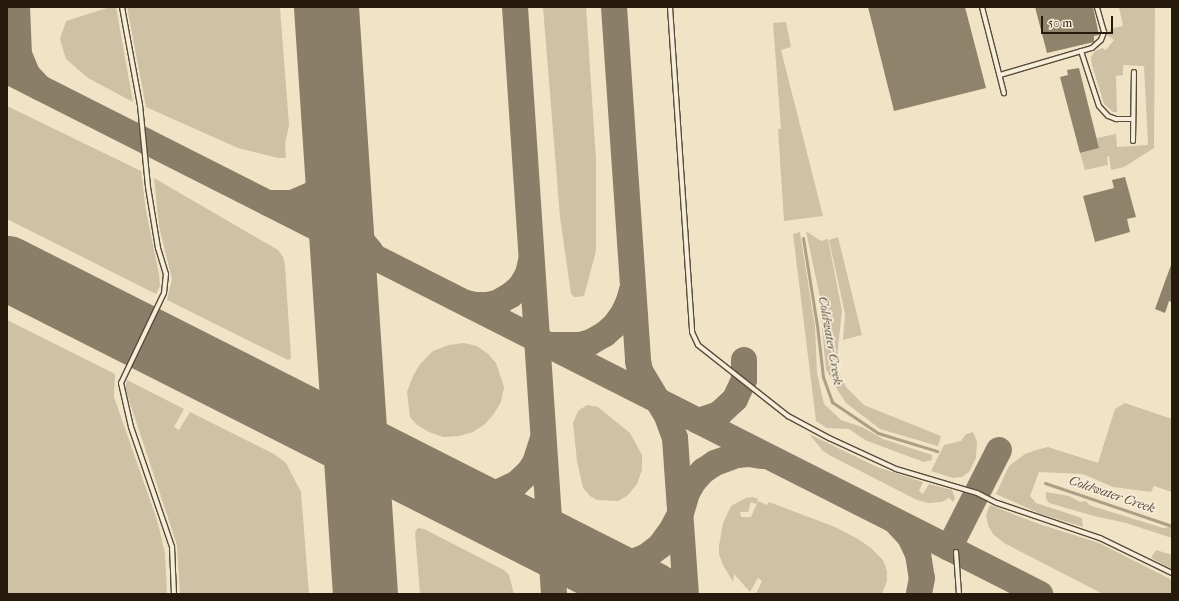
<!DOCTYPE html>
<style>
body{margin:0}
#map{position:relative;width:1179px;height:601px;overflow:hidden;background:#f1e3c6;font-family:"IM FELL French Canon",serif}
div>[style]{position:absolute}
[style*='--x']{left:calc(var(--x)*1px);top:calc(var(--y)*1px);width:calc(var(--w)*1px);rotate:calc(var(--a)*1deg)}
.green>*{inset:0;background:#cec1a6}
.stream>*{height:3px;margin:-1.5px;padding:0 1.5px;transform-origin:1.5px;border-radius:1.5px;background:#ac9f86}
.taxiway>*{height:26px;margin:-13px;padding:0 13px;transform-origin:13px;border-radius:13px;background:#8b7e68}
.runway>*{height:65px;margin:-32.5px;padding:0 32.5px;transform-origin:32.5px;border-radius:32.5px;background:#8b7e68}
.building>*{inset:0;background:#8f836c}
.roads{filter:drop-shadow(1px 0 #584c3a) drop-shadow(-1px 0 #584c3a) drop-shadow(0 1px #584c3a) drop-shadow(0 -1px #584c3a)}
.service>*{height:4px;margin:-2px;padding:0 2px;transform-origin:2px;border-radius:2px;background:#f6edda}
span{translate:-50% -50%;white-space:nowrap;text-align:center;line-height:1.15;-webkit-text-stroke:3.5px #f6edda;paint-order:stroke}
.water-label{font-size:13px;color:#5b4f3c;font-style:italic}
.frame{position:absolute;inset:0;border:8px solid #251a0b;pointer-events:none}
.scale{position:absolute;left:1041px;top:16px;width:72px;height:18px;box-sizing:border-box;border:2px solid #251a0b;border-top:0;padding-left:5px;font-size:12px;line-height:14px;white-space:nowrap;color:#251a0b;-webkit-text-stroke:3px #f6edda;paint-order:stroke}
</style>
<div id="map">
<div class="green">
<i style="clip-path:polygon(110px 7px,116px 7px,133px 102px,88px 78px,66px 59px,60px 39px,66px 21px)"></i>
<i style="clip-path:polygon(127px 7px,280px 8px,289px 125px,285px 144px,286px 158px,278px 158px,238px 148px,146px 107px)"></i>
<i style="clip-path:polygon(543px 7px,586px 7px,596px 160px,596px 251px,584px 296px,577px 297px,574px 297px,571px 294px,560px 217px)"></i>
<i style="clip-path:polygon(1119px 7px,1155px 7px,1154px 148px,1124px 167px,1111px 170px,1109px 156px,1107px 157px,1108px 165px,1085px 170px,1080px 153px,1099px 148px,1097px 138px,1116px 134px,1117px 147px,1148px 145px,1144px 66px,1123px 65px,1123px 75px,1116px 76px,1117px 112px,1113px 112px,1104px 104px,1092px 65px,1091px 57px,1094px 52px,1102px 48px,1106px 50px,1114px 40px,1107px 35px,1109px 31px,1113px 28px,1123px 26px)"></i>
<i style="clip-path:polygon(786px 22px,791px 47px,781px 50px,823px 216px,784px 221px,778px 129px,781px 129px,773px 23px)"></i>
<i style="clip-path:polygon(7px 106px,141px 171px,146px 211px,159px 274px,160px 286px,156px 294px,7px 219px)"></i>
<i style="clip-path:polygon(154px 178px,278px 250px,283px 257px,285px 265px,291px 358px,288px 360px,167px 300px,172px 279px,159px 226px)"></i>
<i style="clip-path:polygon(806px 231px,821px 241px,828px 239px,842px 311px,838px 347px,837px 368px,846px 387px,864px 405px,941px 436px,938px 446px,880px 429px,846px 403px,835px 386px,826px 369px,822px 329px,821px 302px)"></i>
<i style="clip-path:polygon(800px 232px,815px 327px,817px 373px,824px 404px,841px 420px,862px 427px,883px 439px,932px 455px,932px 460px,924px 462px,894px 451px,865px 440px,849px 429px,827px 428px,816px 421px,793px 234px)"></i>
<i style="clip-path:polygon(838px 237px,862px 335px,843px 340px,845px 314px,829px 240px)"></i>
<i style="clip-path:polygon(7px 320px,115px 374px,114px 397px,157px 520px,165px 553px,167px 594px,7px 594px)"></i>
<i style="clip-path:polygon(464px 343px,477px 346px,488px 354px,496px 363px,504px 387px,501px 402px,493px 415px,484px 425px,473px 432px,459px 436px,443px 437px,429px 432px,417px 425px,410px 417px,407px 392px,413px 376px,420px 364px,433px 351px,449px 345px)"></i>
<i style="clip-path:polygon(127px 380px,184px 409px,174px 427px,179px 430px,190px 412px,274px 454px,286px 463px,301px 492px,309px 594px,180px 594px,177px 545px,125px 388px)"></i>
<i style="clip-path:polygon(1125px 403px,1172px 419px,1172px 492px,1154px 486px,1151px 492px,1113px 487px,1083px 474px,1039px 472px,1030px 496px,1036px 503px,1082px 518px,1083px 527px,1041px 514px,996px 494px,1009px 466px,1025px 454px,1036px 450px,1048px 447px,1098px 463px,1115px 409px)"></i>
<i style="clip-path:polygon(587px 405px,598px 407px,630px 433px,642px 455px,642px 470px,637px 484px,627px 496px,618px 501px,597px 500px,590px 496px,583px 488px,577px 461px,573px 423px,578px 411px)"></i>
<i style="clip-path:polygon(973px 432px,977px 442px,976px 458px,969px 472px,962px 477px,953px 478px,931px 471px,944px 445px,961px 441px,966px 434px)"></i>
<i style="clip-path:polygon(809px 434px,877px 467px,923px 482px,919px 491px,923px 494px,929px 484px,952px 490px,955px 498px,953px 502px,949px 498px,942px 502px,928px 503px,917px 500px,831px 456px,823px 451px)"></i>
<i style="clip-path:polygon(1046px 492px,1069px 496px,1080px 502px,1086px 501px,1089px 505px,1163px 528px,1170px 527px,1172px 528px,1172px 538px,1126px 523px,1094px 516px,1049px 503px,1046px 499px)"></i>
<i style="clip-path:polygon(753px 497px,758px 499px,756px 504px,751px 502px,748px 512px,740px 512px,741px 517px,751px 517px,758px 501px,767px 505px,769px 502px,835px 527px,858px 539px,871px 548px,883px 560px,887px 571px,887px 581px,882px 594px,756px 594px,762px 581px,758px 578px,750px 592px,734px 574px,733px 582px,723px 565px,719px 554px,719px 546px,723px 523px,731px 506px,746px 498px)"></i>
<i style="clip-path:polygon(990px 505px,1036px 523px,1099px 543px,1172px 580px,1172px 594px,1103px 594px,1004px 543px,993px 534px,988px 525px,986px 515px)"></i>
<i style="clip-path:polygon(418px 528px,424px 529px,504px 570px,509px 575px,514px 594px,420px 594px,415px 532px)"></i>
<i style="clip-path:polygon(1156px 550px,1172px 555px,1172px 569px,1151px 558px)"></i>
</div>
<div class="stream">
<i style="--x:803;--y:238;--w:88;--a:80.9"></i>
<i style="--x:817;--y:325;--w:52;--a:83.4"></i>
<i style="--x:823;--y:377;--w:27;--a:70"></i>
<i style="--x:832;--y:402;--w:55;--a:34"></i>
<i style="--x:878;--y:433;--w:62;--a:17"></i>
<i style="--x:1045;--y:483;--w:134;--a:18.7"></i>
</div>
<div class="taxiway">
<i style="--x:17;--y:7;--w:47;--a:87.6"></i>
<i style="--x:19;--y:54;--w:22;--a:68"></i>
<i style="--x:27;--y:74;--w:18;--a:47"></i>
<i style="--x:515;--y:7;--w:588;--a:86.2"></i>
<i style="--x:614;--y:7;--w:355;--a:86.1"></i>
<i style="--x:638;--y:361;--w:10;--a:79"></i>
<i style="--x:640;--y:371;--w:52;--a:59"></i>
<i style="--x:667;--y:416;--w:23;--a:70"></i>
<i style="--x:675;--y:438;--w:156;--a:86"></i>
<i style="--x:7;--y:71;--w:1158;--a:26.85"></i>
<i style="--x:339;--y:199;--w:31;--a:68"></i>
<i style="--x:351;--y:228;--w:31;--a:50"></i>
<i style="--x:268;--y:203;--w:24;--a:0"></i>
<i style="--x:292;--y:203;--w:23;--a:-23"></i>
<i style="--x:313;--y:194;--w:16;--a:-47"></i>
<i style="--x:324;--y:182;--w:11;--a:-56"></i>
<i style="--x:330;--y:173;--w:28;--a:-77"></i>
<i style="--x:466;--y:303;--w:9;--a:13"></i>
<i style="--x:475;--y:305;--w:13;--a:0"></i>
<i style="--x:488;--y:305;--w:9;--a:-13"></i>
<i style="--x:497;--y:303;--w:16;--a:-30"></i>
<i style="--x:511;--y:295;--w:13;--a:-42"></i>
<i style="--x:521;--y:286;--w:14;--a:-60"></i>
<i style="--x:528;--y:274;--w:13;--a:-77"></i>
<i style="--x:551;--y:345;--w:29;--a:0"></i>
<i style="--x:580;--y:345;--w:11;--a:-15"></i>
<i style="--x:591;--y:342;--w:16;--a:-30"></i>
<i style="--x:605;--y:334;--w:13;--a:-42"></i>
<i style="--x:615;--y:325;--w:14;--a:-54"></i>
<i style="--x:623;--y:314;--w:14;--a:-65"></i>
<i style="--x:629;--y:301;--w:11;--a:-75"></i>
<i style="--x:698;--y:421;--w:22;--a:-18"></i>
<i style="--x:719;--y:414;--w:22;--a:-43"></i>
<i style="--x:735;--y:399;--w:21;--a:-65"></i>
<i style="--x:744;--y:380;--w:20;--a:-90"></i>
<i style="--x:456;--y:496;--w:34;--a:0"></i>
<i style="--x:490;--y:496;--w:29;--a:-25"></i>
<i style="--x:516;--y:484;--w:18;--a:-43"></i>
<i style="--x:529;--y:472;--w:11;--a:-56"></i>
<i style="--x:535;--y:463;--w:23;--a:-72"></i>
<i style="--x:682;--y:510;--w:18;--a:-74"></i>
<i style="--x:687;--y:493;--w:13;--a:-61"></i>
<i style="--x:693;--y:482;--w:15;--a:-48"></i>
<i style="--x:703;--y:471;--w:14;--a:-34"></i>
<i style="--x:715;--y:463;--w:23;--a:-20"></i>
<i style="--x:737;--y:455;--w:11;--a:-5"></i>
<i style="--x:748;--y:454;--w:15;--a:8"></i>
<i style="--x:897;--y:523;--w:19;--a:47"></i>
<i style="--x:910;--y:537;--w:19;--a:65"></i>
<i style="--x:918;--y:554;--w:24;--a:81"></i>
<i style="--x:922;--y:578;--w:16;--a:101"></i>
<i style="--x:515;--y:526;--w:31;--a:37"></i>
<i style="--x:540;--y:545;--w:25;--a:63"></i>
<i style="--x:550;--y:544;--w:52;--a:22.6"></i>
<i style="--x:598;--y:564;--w:22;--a:3"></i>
<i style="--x:620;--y:565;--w:10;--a:-11"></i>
<i style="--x:630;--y:563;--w:18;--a:-22"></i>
<i style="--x:647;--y:556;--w:16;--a:-38"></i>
<i style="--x:660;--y:546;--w:19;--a:-54"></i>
<i style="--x:671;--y:531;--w:21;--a:-62"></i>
<i style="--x:949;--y:548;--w:110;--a:-63"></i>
<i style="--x:648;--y:592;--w:3;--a:45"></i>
</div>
<div class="runway">
<i style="--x:326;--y:7;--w:588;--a:86.2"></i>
<i style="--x:7;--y:268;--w:722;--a:26.85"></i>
</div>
<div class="building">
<i style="clip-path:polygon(868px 7px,965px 7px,986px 88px,894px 111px)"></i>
<i style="clip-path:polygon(1035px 7px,1093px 7px,1099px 35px,1094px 36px,1094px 42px,1047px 53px)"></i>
<i style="clip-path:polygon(1079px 68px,1099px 148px,1080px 153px,1060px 77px,1068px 75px,1067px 70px)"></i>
<i style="clip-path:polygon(1125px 177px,1136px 217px,1127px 219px,1130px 232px,1095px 242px,1083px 196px,1114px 188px,1112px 180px)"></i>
<i style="clip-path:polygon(1171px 265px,1172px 302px,1169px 301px,1165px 313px,1155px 309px)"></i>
</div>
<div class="roads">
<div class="service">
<i style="--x:122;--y:7;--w:100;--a:79.6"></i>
<i style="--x:140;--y:105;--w:82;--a:84.4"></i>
<i style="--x:148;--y:187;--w:62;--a:80.7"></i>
<i style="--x:158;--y:248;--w:27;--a:73"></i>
<i style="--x:166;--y:274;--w:19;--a:96"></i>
<i style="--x:164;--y:293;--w:100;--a:115.5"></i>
<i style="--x:121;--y:383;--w:45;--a:77.2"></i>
<i style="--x:131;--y:427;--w:127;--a:71.1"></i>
<i style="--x:172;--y:547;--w:47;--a:87.6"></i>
<i style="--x:670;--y:7;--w:326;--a:86.1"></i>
<i style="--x:692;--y:332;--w:14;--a:65"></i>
<i style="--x:698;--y:345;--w:115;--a:38.3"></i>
<i style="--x:788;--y:416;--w:47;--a:28.2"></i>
<i style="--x:829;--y:438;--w:74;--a:24.8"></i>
<i style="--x:896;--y:469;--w:84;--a:16.5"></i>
<i style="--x:977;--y:493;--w:22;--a:27"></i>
<i style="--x:997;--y:503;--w:109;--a:18.8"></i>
<i style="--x:1100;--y:538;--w:80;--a:25.9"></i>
<i style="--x:982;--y:7;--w:89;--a:75.7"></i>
<i style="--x:1081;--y:51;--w:58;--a:71.9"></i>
<i style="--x:1099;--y:106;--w:13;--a:48"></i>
<i style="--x:1108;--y:116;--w:9;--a:21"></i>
<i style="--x:1116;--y:119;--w:17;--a:0"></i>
<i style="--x:1000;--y:75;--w:96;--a:-16.4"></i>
<i style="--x:1092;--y:48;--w:12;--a:-42"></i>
<i style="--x:1101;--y:40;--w:9;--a:-69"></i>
<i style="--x:1104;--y:32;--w:26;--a:-106"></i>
<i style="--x:1133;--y:141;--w:69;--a:-89.2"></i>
<i style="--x:956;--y:552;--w:42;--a:85.9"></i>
</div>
</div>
<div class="water-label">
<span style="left:830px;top:341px;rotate:80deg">Coldwater Creek</span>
<span style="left:1112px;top:495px;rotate:19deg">Coldwater Creek</span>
</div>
<div class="frame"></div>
<div class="scale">50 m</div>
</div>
